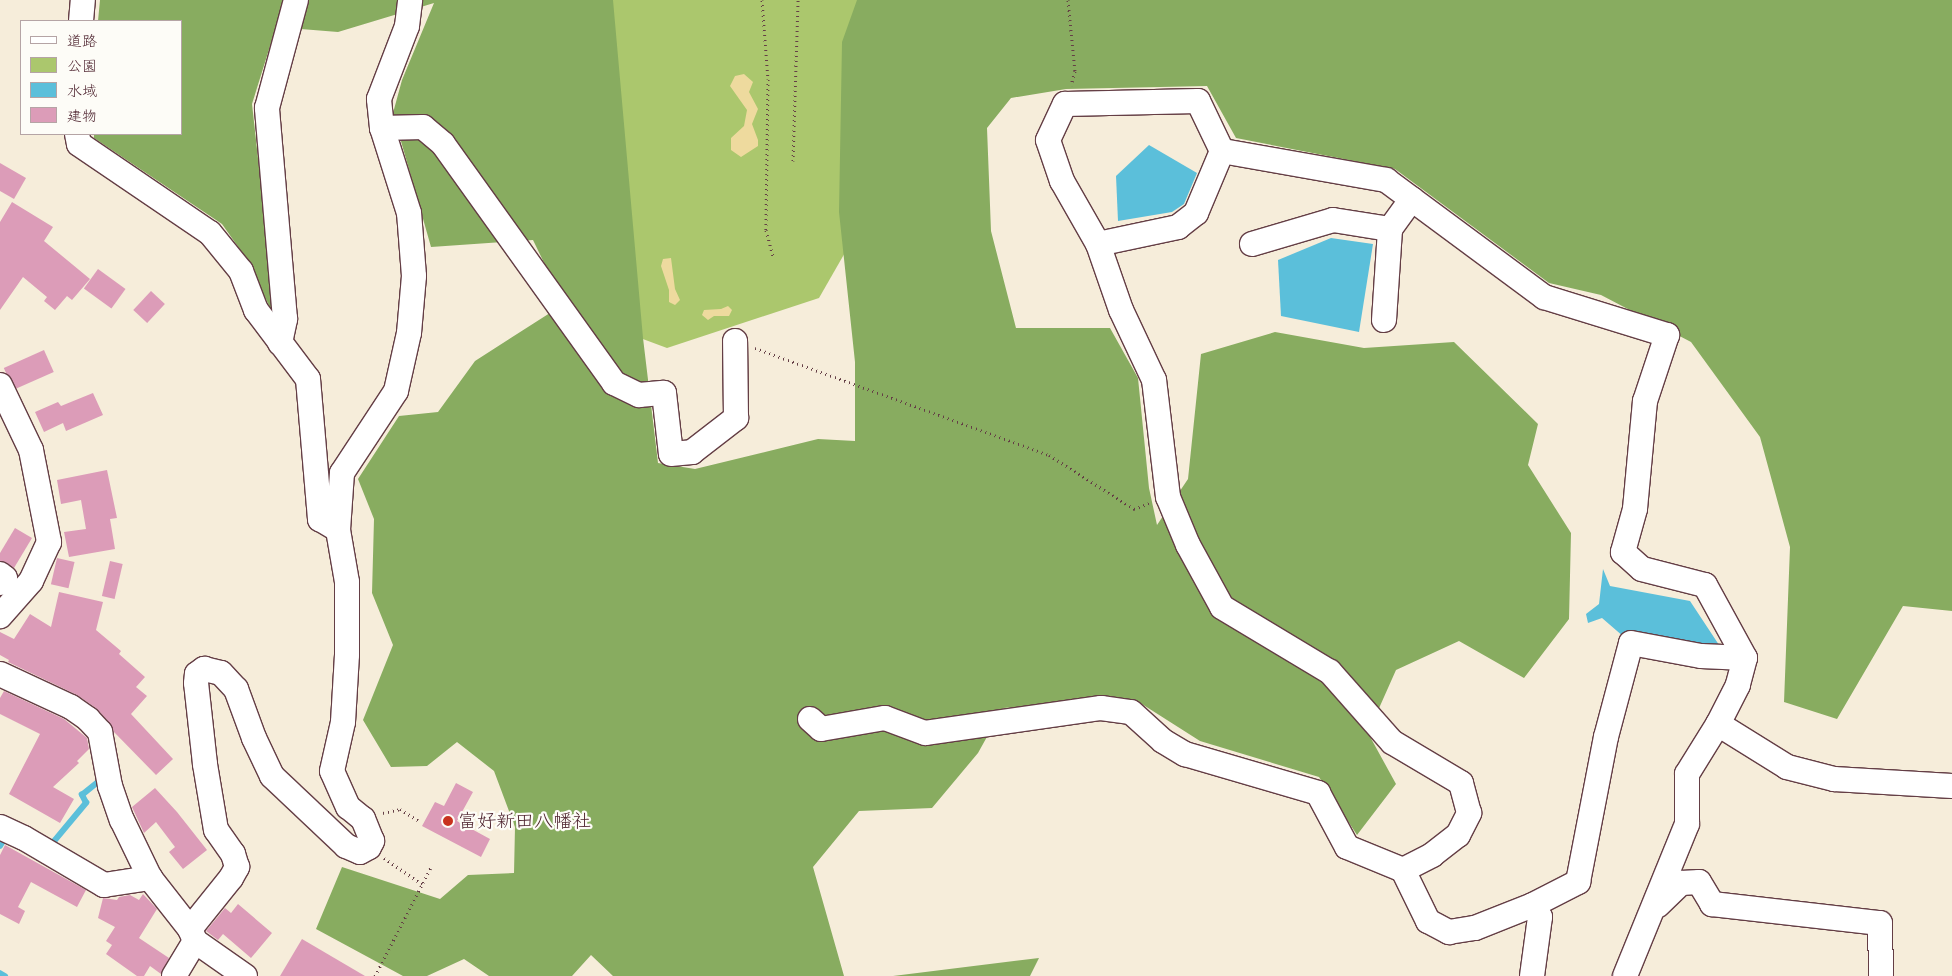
<!DOCTYPE html>
<meta charset="utf-8">
<style>
body{margin:0}
#map{position:relative;width:1952px;height:976px;overflow:hidden;background:#f6edda;font-family:Itim,"Klee One",sans-serif}
div>[style]{position:absolute}
[style*='--x']{left:calc(var(--x)*1px);top:calc(var(--y)*1px);width:calc(var(--w)*1px);rotate:calc(var(--a)*1deg)}
.green>*{inset:0;background:#abc76d}
.forest>*{inset:0;background:#88ac60}
.sand>*{inset:0;background:#eeda9e}
.water>*{inset:0;background:#5bbfda}
.stream>*{height:5.5px;margin:-2.75px;padding:0 2.75px;transform-origin:2.75px;border-radius:2.75px;background:#5bbfda}
.building>*{inset:0;background:#dc9cb8;transform-origin:0 0}
.path>*{height:3px;margin-top:-1.5px;transform-origin:0;background:repeating-linear-gradient(90deg,#643e45 0 1px,transparent 0 5px)}
.roads{filter:drop-shadow(1px 0 #643e45) drop-shadow(-1px 0 #643e45) drop-shadow(0 1px #643e45) drop-shadow(0 -1px #643e45)}
.minor>*{height:24px;margin:-12px;padding:0 12px;transform-origin:12px;border-radius:12px;background:#fff}
.dots>*{width:14px;height:14px;translate:-50% -50%;box-sizing:border-box;border:2px solid #fdfcf7;border-radius:50%}
span{translate:-50% -50%;white-space:nowrap;text-align:center;line-height:1.15;-webkit-text-stroke:4.5px #fdfcf7;paint-order:stroke}
.poi-label{font-size:19px;color:#4a1f2b}
.left{translate:0 -50%;text-align:left}
.legend{position:absolute;left:20px;top:20px;width:162px;height:115px;box-sizing:border-box;background:#fdfcf7;border:1px solid #b5a4a5;margin:0;padding:6px 9px;list-style:none;font-size:15px;color:#4a1f2b}
.legend li{display:flex;align-items:center;gap:10px;height:25px}
.legend b{width:25px;border:1px solid #b5a4a5}
</style>
<div id="map">
<div class="green">
<i style="clip-path:polygon(588px 0,881px 0,866px 216px,819px 298px,667px 348px,616px 329px)"></i>
</div>
<div class="forest">
<i style="clip-path:polygon(100px 0,613px 0,643px 338px,658px 463px,695px 469px,818px 439px,855px 441px,855px 362px,839px 212px,842px 42px,857px 0,1952px 0,1952px 611px,1903px 606px,1837px 719px,1784px 702px,1790px 547px,1760px 437px,1691px 342px,1601px 295px,1549px 283px,1395px 169px,1236px 138px,1207px 86px,1066px 89px,1011px 98px,987px 128px,991px 231px,1016px 328px,1110px 328px,1138px 378px,1149px 488px,1157px 525px,1188px 479px,1201px 354px,1275px 332px,1364px 348px,1454px 342px,1538px 424px,1528px 465px,1571px 533px,1569px 619px,1524px 678px,1459px 641px,1396px 670px,1368px 733px,1396px 784px,1357px 835px,1319px 777px,1200px 741px,1134px 699px,1003px 708px,978px 753px,932px 808px,859px 811px,813px 867px,844px 976px,613px 976px,591px 955px,572px 976px,489px 976px,464px 959px,427px 976px,403px 976px,316px 929px,342px 867px,440px 899px,468px 875px,514px 873px,515px 827px,494px 771px,457px 742px,427px 766px,391px 767px,363px 720px,393px 645px,372px 593px,374px 519px,358px 479px,399px 416px,438px 412px,475px 361px,564px 304px,533px 240px,431px 247px,393px 113px,402px 80px,434px 3px,338px 32px,276px 27px,252px 104px,276px 320px,246px 258px,222px 224px,94px 138px,94px 134px,181px 134px,181px 21px,98px 21px)"></i>
<i style="clip-path:polygon(1039px 958px,1030px 976px,893px 976px)"></i>
</div>
<div class="sand">
<i style="clip-path:polygon(744px 74px,753px 82px,749px 92px,758px 109px,752px 124px,758px 140px,758px 146px,741px 157px,731px 150px,731px 138px,744px 126px,747px 110px,730px 86px,735px 76px)"></i>
<i style="clip-path:polygon(671px 258px,675px 289px,680px 300px,675px 305px,669px 302px,669px 290px,661px 266px,663px 259px)"></i>
<i style="clip-path:polygon(728px 306px,732px 310px,729px 316px,714px 316px,708px 320px,702px 315px,704px 310px,721px 309px)"></i>
</div>
<div class="water">
<i style="clip-path:polygon(1149px 145px,1197px 173px,1184px 204px,1172px 212px,1118px 221px,1116px 176px)"></i>
<i style="clip-path:polygon(1331px 238px,1373px 244px,1359px 332px,1281px 316px,1278px 260px)"></i>
<i style="clip-path:polygon(1603px 569px,1610px 586px,1690px 601px,1723px 651px,1624px 637px,1602px 618px,1588px 623px,1586px 614px,1599px 604px)"></i>
</div>
<div class="stream">
<i style="--x:51;--y:845;--w:55;--a:-50.2"></i>
<i style="--x:86;--y:803;--w:9;--a:-117"></i>
<i style="--x:82;--y:795;--w:26;--a:-39"></i>
<i style="--x:0;--y:846;--w:12;--a:-59"></i>
<i style="--x:0;--y:973;--w:6;--a:31"></i>
</div>
<div class="building">
<i style="clip-path:polygon(0 163px,26px 178px,14px 199px,0 191px)"></i>
<i style="clip-path:polygon(12px 202px,53px 227px,44px 241px,90px 279px,72px 300px,67px 296px,55px 310px,44px 301px,47px 297px,23px 277px,0 310px,0 222px)"></i>
<i style="left:98px;top:269px;width:34px;height:24px;rotate:36deg"></i>
<i style="left:151px;top:291px;width:19px;height:26px;rotate:43deg"></i>
<i style="left:44px;top:350px;width:24px;height:44px;rotate:66deg"></i>
<i style="clip-path:polygon(93px 393px,103px 415px,66px 431px,63px 423px,44px 432px,35px 412px,58px 402px,61px 406px)"></i>
<i style="clip-path:polygon(107px 470px,117px 518px,110px 519px,115px 549px,69px 557px,64px 532px,86px 529px,81px 500px,61px 504px,57px 480px)"></i>
<i style="clip-path:polygon(15px 528px,32px 538px,14px 568px,0 561px,0 553px)"></i>
<i style="left:57px;top:558px;width:18px;height:27px;rotate:13deg"></i>
<i style="left:110px;top:561px;width:13px;height:36px;rotate:13deg"></i>
<i style="clip-path:polygon(59px 592px,103px 602px,96px 630px,121px 651px,119px 654px,145px 677px,136px 687px,147px 696px,131px 714px,173px 759px,156px 775px,114px 732px,110px 723px,96px 708px,77px 695px,8px 662px,9px 660px,0 655px,0 632px,14px 639px,30px 614px,51px 627px)"></i>
<i style="clip-path:polygon(4px 691px,64px 719px,87px 738px,89px 749px,77px 761px,79px 763px,53px 787px,74px 799px,60px 823px,9px 794px,40px 734px,0 714px,0 698px)"></i>
<i style="clip-path:polygon(456px 783px,473px 792px,457px 821px,490px 839px,481px 857px,422px 826px,435px 802px,444px 806px)"></i>
<i style="clip-path:polygon(155px 788px,177px 812px,207px 850px,183px 869px,169px 852px,175px 847px,156px 822px,144px 833px,132px 807px)"></i>
<i style="clip-path:polygon(5px 845px,86px 890px,77px 907px,31px 882px,18px 907px,25px 911px,19px 924px,0 914px,0 855px)"></i>
<i style="clip-path:polygon(143px 894px,157px 909px,139px 938px,169px 958px,161px 974px,150px 966px,144px 976px,137px 976px,106px 954px,112px 945px,106px 941px,115px 927px,98px 918px,103px 898px,117px 900px,119px 897px,130px 895px,139px 900px)"></i>
<i style="clip-path:polygon(238px 904px,272px 933px,251px 958px,223px 934px,218px 940px,206px 931px,225px 908px,231px 913px)"></i>
<i style="clip-path:polygon(302px 939px,365px 976px,280px 976px)"></i>
</div>
<div class="path">
<i style="--x:762;--y:0;--w:79;--a:85.7"></i>
<i style="--x:768;--y:79;--w:151;--a:90.8"></i>
<i style="--x:766;--y:230;--w:28;--a:75"></i>
<i style="--x:1068;--y:0;--w:71;--a:84.4"></i>
<i style="--x:1075;--y:71;--w:15;--a:106"></i>
<i style="--x:793;--y:161;--w:161;--a:-88.2"></i>
<i style="--x:755;--y:348;--w:313;--a:20"></i>
<i style="--x:1049;--y:455;--w:101;--a:32.4"></i>
<i style="--x:1134;--y:509;--w:17;--a:-21"></i>
<i style="--x:383;--y:813;--w:17;--a:-13"></i>
<i style="--x:400;--y:809;--w:22;--a:32"></i>
<i style="--x:384;--y:858;--w:46;--a:34.4"></i>
<i style="--x:375;--y:976;--w:123;--a:-62.8"></i>
</div>
<div class="roads">
<div class="minor">
<i style="--x:81;--y:21;--w:21;--a:-85"></i>
<i style="--x:382;--y:128;--w:41;--a:-1.4"></i>
<i style="--x:423;--y:127;--w:26;--a:40"></i>
<i style="--x:443;--y:144;--w:294;--a:54.4"></i>
<i style="--x:614;--y:383;--w:28;--a:26"></i>
<i style="--x:639;--y:395;--w:25;--a:-5"></i>
<i style="--x:664;--y:393;--w:61;--a:83.5"></i>
<i style="--x:671;--y:454;--w:21;--a:-5"></i>
<i style="--x:692;--y:452;--w:56;--a:-37.7"></i>
<i style="--x:736;--y:418;--w:77;--a:-90.7"></i>
<i style="--x:77;--y:134;--w:10;--a:79"></i>
<i style="--x:79;--y:144;--w:158;--a:34.2"></i>
<i style="--x:210;--y:233;--w:49;--a:50.8"></i>
<i style="--x:241;--y:271;--w:42;--a:69"></i>
<i style="--x:256;--y:310;--w:86;--a:53"></i>
<i style="--x:308;--y:379;--w:141;--a:85.1"></i>
<i style="--x:320;--y:519;--w:21;--a:31"></i>
<i style="--x:1098;--y:244;--w:82;--a:-12"></i>
<i style="--x:1178;--y:227;--w:23;--a:-38"></i>
<i style="--x:1196;--y:213;--w:67;--a:-67.2"></i>
<i style="--x:1252;--y:244;--w:84;--a:-16.5"></i>
<i style="--x:1333;--y:220;--w:58;--a:9"></i>
<i style="--x:1384;--y:320;--w:91;--a:-86.2"></i>
<i style="--x:1390;--y:229;--w:37;--a:-54"></i>
<i style="--x:280;--y:343;--w:25;--a:-78"></i>
<i style="--x:285;--y:319;--w:212;--a:-94.9"></i>
<i style="--x:267;--y:108;--w:112;--a:-75"></i>
<i style="--x:0;--y:385;--w:72;--a:64.5"></i>
<i style="--x:31;--y:450;--w:94;--a:78.9"></i>
<i style="--x:49;--y:542;--w:43;--a:114.8"></i>
<i style="--x:31;--y:581;--w:47;--a:131.5"></i>
<i style="--x:0;--y:574;--w:6;--a:39"></i>
<i style="--x:5;--y:578;--w:7;--a:135"></i>
<i style="--x:0;--y:674;--w:78;--a:24.9"></i>
<i style="--x:71;--y:707;--w:21;--a:35"></i>
<i style="--x:88;--y:719;--w:18;--a:47"></i>
<i style="--x:100;--y:732;--w:55;--a:79.5"></i>
<i style="--x:110;--y:786;--w:36;--a:71"></i>
<i style="--x:122;--y:820;--w:64;--a:64.2"></i>
<i style="--x:150;--y:878;--w:65;--a:51.9"></i>
<i style="--x:190;--y:929;--w:13;--a:67"></i>
<i style="--x:195;--y:941;--w:61;--a:35"></i>
<i style="--x:810;--y:719;--w:15;--a:42"></i>
<i style="--x:821;--y:729;--w:65;--a:-9.8"></i>
<i style="--x:885;--y:718;--w:43;--a:20.6"></i>
<i style="--x:925;--y:733;--w:178;--a:-8.1"></i>
<i style="--x:1101;--y:708;--w:30;--a:8"></i>
<i style="--x:1131;--y:712;--w:43;--a:42.2"></i>
<i style="--x:1163;--y:741;--w:26;--a:31"></i>
<i style="--x:1185;--y:754;--w:139;--a:16.3"></i>
<i style="--x:1318;--y:793;--w:61;--a:61.8"></i>
<i style="--x:1347;--y:847;--w:61;--a:22.3"></i>
<i style="--x:1403;--y:870;--w:57;--a:63.9"></i>
<i style="--x:1428;--y:921;--w:24;--a:28"></i>
<i style="--x:1449;--y:932;--w:26;--a:-9"></i>
<i style="--x:1475;--y:928;--w:62;--a:-21.6"></i>
<i style="--x:1533;--y:905;--w:14;--a:60"></i>
<i style="--x:1540;--y:917;--w:60;--a:97.7"></i>
<i style="--x:1718;--y:724;--w:81;--a:31.9"></i>
<i style="--x:1787;--y:767;--w:49;--a:14.3"></i>
<i style="--x:1834;--y:779;--w:118;--a:3.4"></i>
<i style="--x:0;--y:827;--w:26;--a:25"></i>
<i style="--x:24;--y:838;--w:93;--a:30.4"></i>
<i style="--x:104;--y:885;--w:47;--a:-8.7"></i>
<i style="--x:1403;--y:870;--w:33;--a:-27"></i>
<i style="--x:1432;--y:855;--w:33;--a:-38"></i>
<i style="--x:1458;--y:835;--w:25;--a:-63"></i>
<i style="--x:1469;--y:813;--w:31;--a:-105"></i>
<i style="--x:1461;--y:783;--w:80;--a:-149.3"></i>
<i style="--x:1392;--y:742;--w:94;--a:-131.5"></i>
<i style="--x:1330;--y:672;--w:126;--a:-149"></i>
<i style="--x:1222;--y:607;--w:71;--a:-118.7"></i>
<i style="--x:1188;--y:545;--w:52;--a:-112.6"></i>
<i style="--x:1168;--y:497;--w:118;--a:-96.8"></i>
<i style="--x:1154;--y:380;--w:77;--a:-115.2"></i>
<i style="--x:1121;--y:310;--w:70;--a:-109.2"></i>
<i style="--x:1098;--y:244;--w:73;--a:-119.7"></i>
<i style="--x:1062;--y:181;--w:43;--a:-108.9"></i>
<i style="--x:1048;--y:140;--w:40;--a:-65"></i>
<i style="--x:1065;--y:104;--w:133;--a:-1.3"></i>
<i style="--x:1198;--y:101;--w:55;--a:64.4"></i>
<i style="--x:1222;--y:151;--w:167;--a:10"></i>
<i style="--x:1386;--y:180;--w:197;--a:36.5"></i>
<i style="--x:1544;--y:297;--w:129;--a:17.2"></i>
<i style="--x:1667;--y:335;--w:70;--a:108.4"></i>
<i style="--x:1645;--y:401;--w:108;--a:95.3"></i>
<i style="--x:1635;--y:509;--w:45;--a:105.6"></i>
<i style="--x:1623;--y:552;--w:25;--a:42"></i>
<i style="--x:1642;--y:569;--w:65;--a:14.3"></i>
<i style="--x:1705;--y:585;--w:83;--a:61.3"></i>
<i style="--x:1745;--y:658;--w:28;--a:105"></i>
<i style="--x:1738;--y:685;--w:44;--a:117.1"></i>
<i style="--x:1718;--y:724;--w:59;--a:121.8"></i>
<i style="--x:1687;--y:774;--w:50;--a:90"></i>
<i style="--x:1687;--y:824;--w:164;--a:112.2"></i>
<i style="--x:1533;--y:905;--w:51;--a:-27.1"></i>
<i style="--x:1578;--y:882;--w:148;--a:-79.1"></i>
<i style="--x:1606;--y:737;--w:97;--a:-75.1"></i>
<i style="--x:1631;--y:643;--w:71;--a:10.5"></i>
<i style="--x:1701;--y:656;--w:44;--a:2.6"></i>
<i style="--x:1658;--y:905;--w:32;--a:-44"></i>
<i style="--x:1681;--y:883;--w:18;--a:-3"></i>
<i style="--x:1699;--y:882;--w:26;--a:59"></i>
<i style="--x:1712;--y:904;--w:169;--a:6.5"></i>
<i style="--x:1880;--y:923;--w:53;--a:88.9"></i>
<i style="--x:190;--y:929;--w:65;--a:-51.2"></i>
<i style="--x:231;--y:878;--w:13;--a:-61"></i>
<i style="--x:237;--y:867;--w:14;--a:-107"></i>
<i style="--x:233;--y:854;--w:29;--a:-125"></i>
<i style="--x:216;--y:830;--w:67;--a:-99.5"></i>
<i style="--x:205;--y:764;--w:81;--a:-96.3"></i>
<i style="--x:196;--y:683;--w:9;--a:-84"></i>
<i style="--x:197;--y:674;--w:9;--a:-36"></i>
<i style="--x:204;--y:669;--w:17;--a:13"></i>
<i style="--x:221;--y:673;--w:22;--a:47"></i>
<i style="--x:236;--y:689;--w:52;--a:69.8"></i>
<i style="--x:254;--y:738;--w:42;--a:64.7"></i>
<i style="--x:272;--y:776;--w:102;--a:43.4"></i>
<i style="--x:346;--y:846;--w:15;--a:23"></i>
<i style="--x:360;--y:852;--w:10;--a:-29"></i>
<i style="--x:369;--y:847;--w:7;--a:-63"></i>
<i style="--x:372;--y:841;--w:24;--a:-112"></i>
<i style="--x:363;--y:819;--w:19;--a:-141"></i>
<i style="--x:348;--y:807;--w:39;--a:-114"></i>
<i style="--x:332;--y:771;--w:50;--a:-77.3"></i>
<i style="--x:343;--y:722;--w:67;--a:-86.6"></i>
<i style="--x:347;--y:655;--w:73;--a:-90"></i>
<i style="--x:347;--y:582;--w:53;--a:-99.8"></i>
<i style="--x:338;--y:530;--w:57;--a:-86"></i>
<i style="--x:342;--y:473;--w:98;--a:-56.6"></i>
<i style="--x:396;--y:391;--w:59;--a:-77.4"></i>
<i style="--x:409;--y:333;--w:57;--a:-85"></i>
<i style="--x:414;--y:276;--w:63;--a:-94.5"></i>
<i style="--x:409;--y:213;--w:89;--a:-107.6"></i>
<i style="--x:382;--y:128;--w:29;--a:-96"></i>
<i style="--x:379;--y:99;--w:78;--a:-69"></i>
<i style="--x:407;--y:26;--w:26;--a:-83"></i>
<i style="--x:174;--y:976;--w:41;--a:-59"></i>
</div>
</div>
<div class="dots">
<i style="left:448px;top:821px;background:#c8321e"></i>
</div>
<div class="poi-label">
<span class="left" style="left:458px;top:821px">富好新田八幡社</span>
</div>
<ul class="legend">
<li><b style="height:6px;background:#fff"></b>道路</li>
<li><b style="height:14px;background:#abc76d"></b>公園</li>
<li><b style="height:14px;background:#5bbfda"></b>水域</li>
<li><b style="height:14px;background:#dc9cb8"></b>建物</li>
</ul>
</div>
